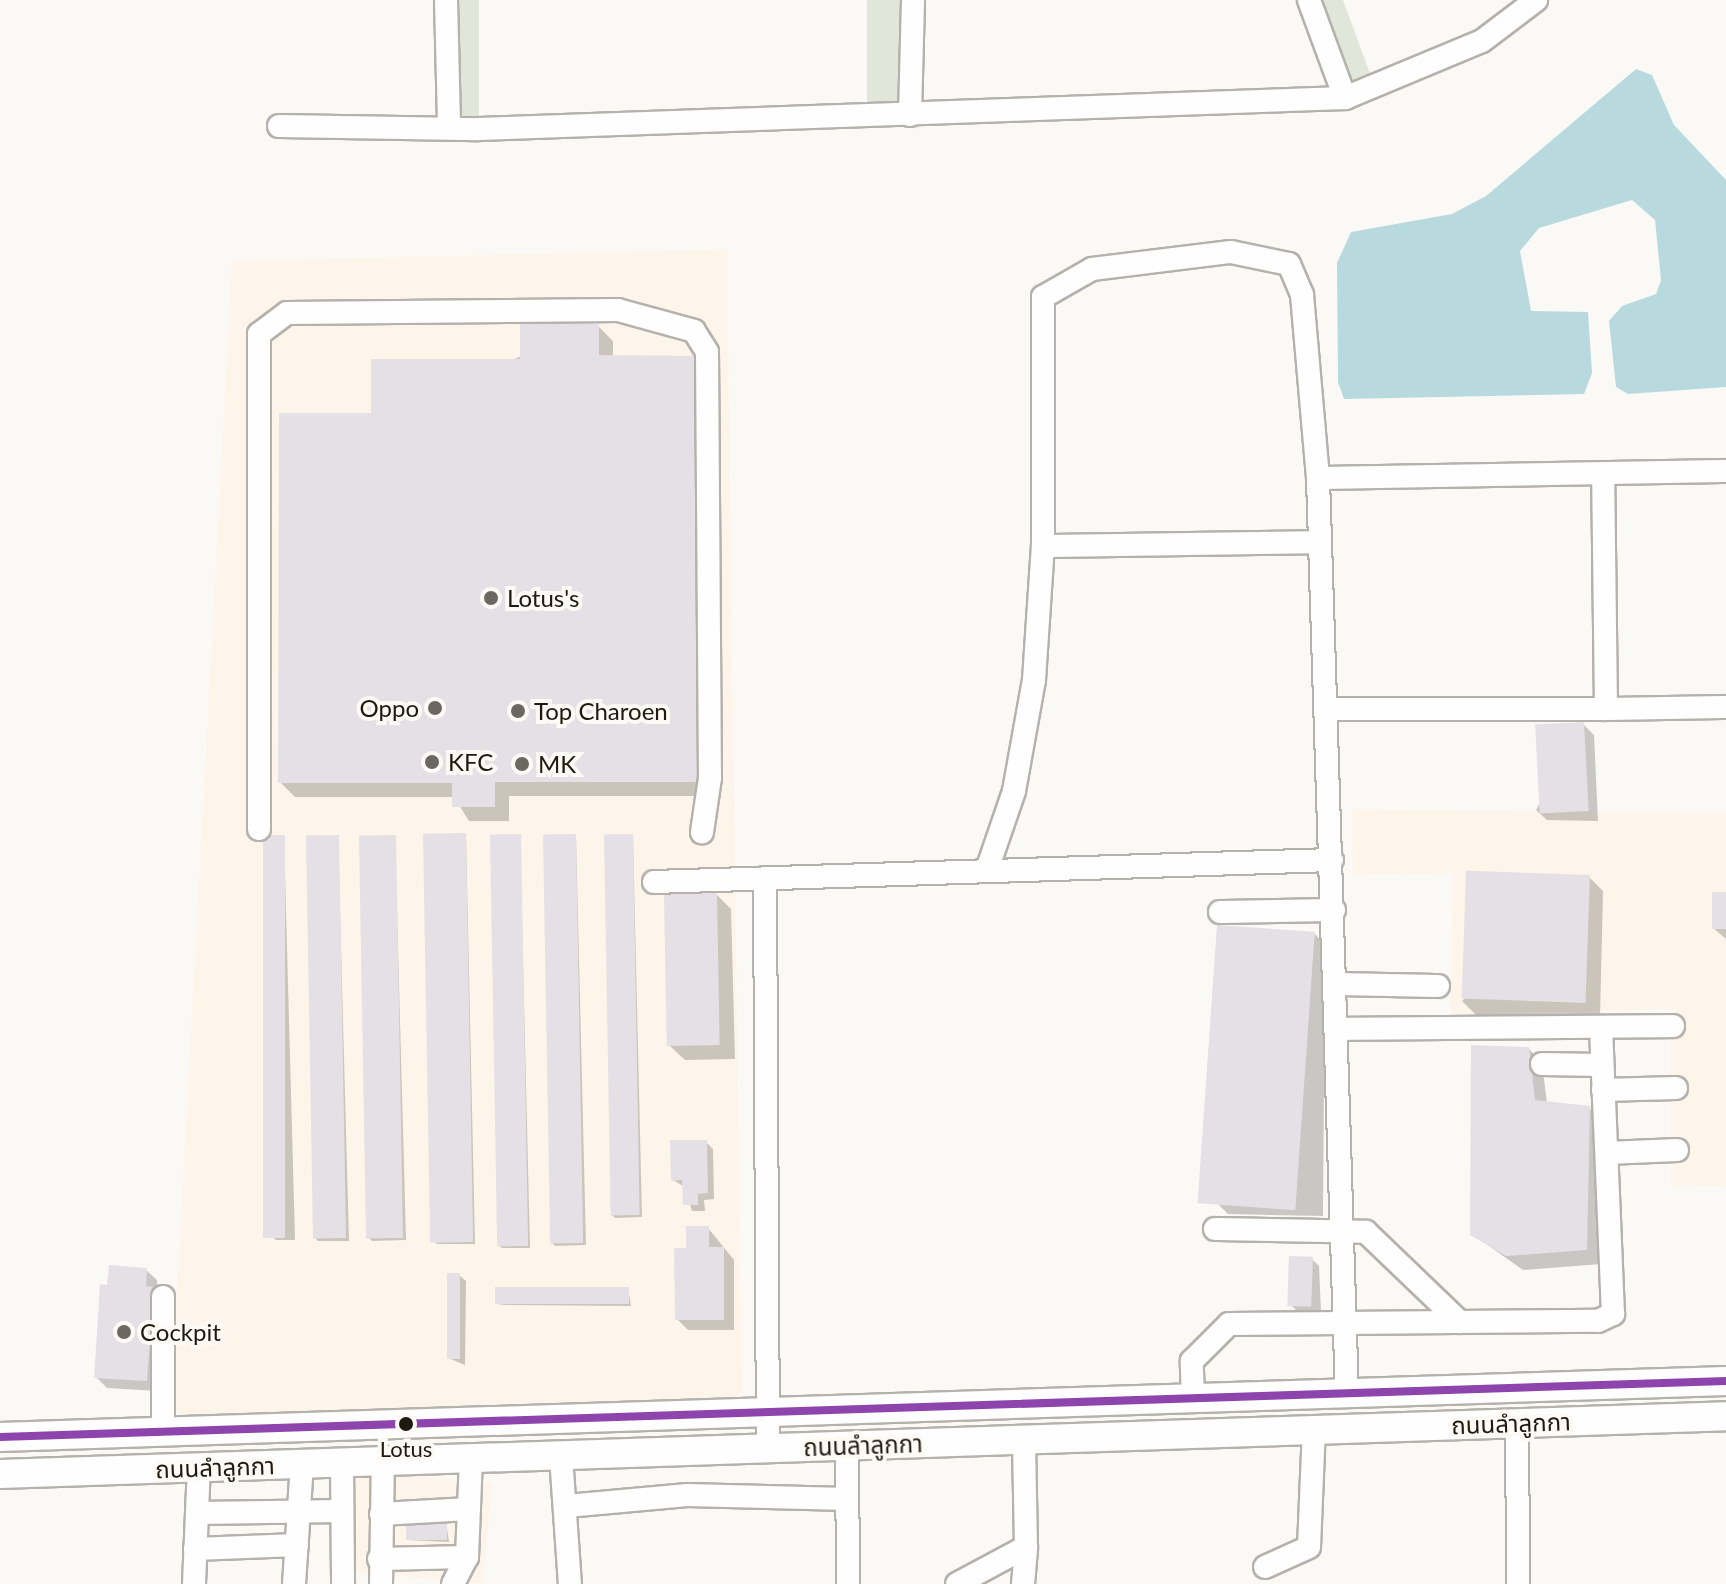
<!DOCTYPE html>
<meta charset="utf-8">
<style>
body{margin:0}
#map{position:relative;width:1726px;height:1584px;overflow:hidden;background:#fbf9f6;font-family:Lato,"Noto Sans Thai",sans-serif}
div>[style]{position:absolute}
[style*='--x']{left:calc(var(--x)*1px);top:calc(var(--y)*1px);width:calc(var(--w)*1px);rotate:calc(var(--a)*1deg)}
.built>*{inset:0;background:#fdf5e9;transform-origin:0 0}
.green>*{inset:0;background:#e0e6d9;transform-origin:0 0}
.water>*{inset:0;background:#b8dade}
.shadow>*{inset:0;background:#0003}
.building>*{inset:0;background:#e4e0e6;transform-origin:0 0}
.roads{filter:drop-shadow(2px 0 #b5b1ab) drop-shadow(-2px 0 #b5b1ab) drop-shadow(0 2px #b5b1ab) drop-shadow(0 -2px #b5b1ab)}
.minor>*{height:22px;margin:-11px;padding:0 11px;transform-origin:11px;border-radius:11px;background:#fefefe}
.major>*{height:28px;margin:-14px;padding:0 14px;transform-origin:14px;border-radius:14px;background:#fefefe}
.bus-1>*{height:8px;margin:-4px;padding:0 4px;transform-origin:4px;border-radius:4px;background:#8e44ad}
.dots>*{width:22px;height:22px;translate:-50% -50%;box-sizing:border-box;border:4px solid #fdf9f4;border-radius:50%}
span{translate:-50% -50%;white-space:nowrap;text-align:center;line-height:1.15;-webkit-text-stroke:8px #fdf9f4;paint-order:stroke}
.bus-label{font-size:22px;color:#1f1910}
.poi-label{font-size:24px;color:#1f1910}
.left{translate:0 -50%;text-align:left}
.right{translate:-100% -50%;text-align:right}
.street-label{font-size:24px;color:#1f1910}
</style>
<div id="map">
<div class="built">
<i style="clip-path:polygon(727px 249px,742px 1392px,733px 1400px,181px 1416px,171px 1406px,232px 261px)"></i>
<i style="clip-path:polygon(1352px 809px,1726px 813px,1726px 1186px,1671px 1185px,1671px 1009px,1451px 1014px,1453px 873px,1353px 875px)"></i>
<i style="left:492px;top:1483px;width:101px;height:139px;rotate:95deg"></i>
</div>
<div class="green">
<i style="left:446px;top:0;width:33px;height:124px"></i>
<i style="left:867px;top:0;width:44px;height:116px"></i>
<i style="clip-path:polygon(1309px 0,1343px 0,1376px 90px,1345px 98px)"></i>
</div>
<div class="water">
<i style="clip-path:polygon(1636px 69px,1652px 75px,1674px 125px,1726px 180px,1726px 387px,1628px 394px,1616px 387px,1609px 321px,1622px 306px,1656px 294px,1661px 280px,1655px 220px,1632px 200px,1539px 228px,1520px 251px,1531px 311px,1588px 312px,1592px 373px,1584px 394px,1344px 399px,1338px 382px,1337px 263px,1351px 232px,1452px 214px,1486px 196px)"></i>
</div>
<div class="shadow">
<i style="clip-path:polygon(598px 326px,613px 341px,613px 357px,704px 358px,718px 372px,717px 796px,509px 796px,509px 821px,469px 821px,454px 797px,295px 797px,280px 782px,373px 415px)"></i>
<i style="clip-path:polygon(1583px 724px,1594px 735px,1598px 821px,1547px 820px,1536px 810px)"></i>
<i style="clip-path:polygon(466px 835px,475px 1244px,437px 1244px,434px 1241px)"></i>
<i style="clip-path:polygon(520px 836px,530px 1248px,502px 1248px,499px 1246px)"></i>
<i style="clip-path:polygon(576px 836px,586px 1245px,555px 1246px,552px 1243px)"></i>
<i style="clip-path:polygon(633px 836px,642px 1217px,615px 1218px,612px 1215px)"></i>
<i style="clip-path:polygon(284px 837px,295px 1240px,276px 1240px,273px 1237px)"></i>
<i style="clip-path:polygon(338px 837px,349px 1241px,318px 1241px,315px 1238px)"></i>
<i style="clip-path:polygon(395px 837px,406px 1240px,372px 1241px,369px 1238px)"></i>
<i style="clip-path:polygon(1589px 877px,1603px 891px,1600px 1017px,1476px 1015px,1462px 1001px)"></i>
<i style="clip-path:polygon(716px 894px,731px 909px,735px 1059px,685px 1060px,670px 1046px)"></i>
<i style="clip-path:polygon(1726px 894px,1726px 939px,1713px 928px)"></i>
<i style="clip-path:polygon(1315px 934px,1325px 945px,1323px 1216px,1228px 1214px,1218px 1204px)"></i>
<i style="clip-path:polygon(1528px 1048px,1542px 1063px,1547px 1103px,1589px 1108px,1603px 1123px,1601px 1264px,1523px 1270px,1472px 1234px)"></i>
<i style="clip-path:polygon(706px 1142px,713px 1149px,714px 1199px,704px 1200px,705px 1211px,692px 1211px,685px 1187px,673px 1180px)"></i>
<i style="clip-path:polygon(708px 1228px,734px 1260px,734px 1330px,688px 1330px,677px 1319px,688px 1250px)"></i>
<i style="clip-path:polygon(1312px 1259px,1319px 1266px,1321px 1311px,1298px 1312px,1291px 1305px)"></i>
<i style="clip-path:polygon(146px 1270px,157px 1280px,158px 1391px,107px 1388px,96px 1377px)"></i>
<i style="clip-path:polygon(459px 1275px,466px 1281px,465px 1365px,448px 1358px)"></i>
<i style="clip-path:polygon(628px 1289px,631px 1306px,497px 1305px)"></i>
<i style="clip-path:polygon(446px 1521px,449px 1542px,408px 1540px)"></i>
</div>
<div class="building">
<i style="clip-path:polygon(520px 324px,599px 324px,599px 355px,704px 356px,703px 782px,495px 782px,495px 807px,452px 807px,452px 783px,278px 783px,279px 413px,371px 413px,371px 359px,520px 359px)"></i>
<i style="left:1584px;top:722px;width:89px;height:49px;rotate:87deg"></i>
<i style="left:466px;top:833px;width:409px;height:43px;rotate:89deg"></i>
<i style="left:521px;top:834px;width:412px;height:31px;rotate:89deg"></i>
<i style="left:576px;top:834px;width:409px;height:33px;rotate:89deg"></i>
<i style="left:633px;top:834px;width:381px;height:29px;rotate:89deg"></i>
<i style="left:263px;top:835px;width:22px;height:403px"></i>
<i style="left:339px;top:835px;width:403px;height:33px;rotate:89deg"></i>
<i style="left:396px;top:835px;width:403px;height:37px;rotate:89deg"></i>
<i style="left:1590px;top:875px;width:128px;height:124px;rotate:92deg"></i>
<i style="left:717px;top:892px;width:153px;height:53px;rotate:89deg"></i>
<i style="left:1712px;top:892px;width:14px;height:37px"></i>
<i style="left:1217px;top:925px;width:98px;height:279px;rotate:4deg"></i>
<i style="clip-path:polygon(1471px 1045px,1529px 1047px,1535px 1100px,1590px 1106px,1587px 1250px,1506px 1256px,1470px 1235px)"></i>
<i style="clip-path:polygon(670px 1140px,707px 1140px,708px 1193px,698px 1194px,698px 1205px,683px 1205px,682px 1180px,671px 1181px)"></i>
<i style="clip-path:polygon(686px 1226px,709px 1226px,709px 1247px,724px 1247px,724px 1320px,675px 1320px,674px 1248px,686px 1248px)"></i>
<i style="left:1289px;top:1256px;width:24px;height:50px;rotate:2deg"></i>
<i style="clip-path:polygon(109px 1265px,147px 1268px,146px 1286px,154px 1287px,147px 1381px,94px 1378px,100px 1284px,107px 1285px)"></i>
<i style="left:447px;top:1273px;width:13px;height:86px"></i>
<i style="left:629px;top:1287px;width:17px;height:134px;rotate:90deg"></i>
<i style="left:447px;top:1519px;width:21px;height:41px;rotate:90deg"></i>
</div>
<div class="roads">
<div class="minor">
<i style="--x:446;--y:0;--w:124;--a:88.6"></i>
<i style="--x:1345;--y:98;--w:148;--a:-22.6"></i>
<i style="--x:1482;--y:41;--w:68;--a:-37.2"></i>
<i style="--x:910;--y:115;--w:115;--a:-88.5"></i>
<i style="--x:279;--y:126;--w:200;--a:0.9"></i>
<i style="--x:479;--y:129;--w:867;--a:-2.05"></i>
<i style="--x:1345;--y:98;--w:104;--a:-110.2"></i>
<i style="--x:1043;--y:546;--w:275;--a:-0.8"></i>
<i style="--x:1328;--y:709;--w:278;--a:0"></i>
<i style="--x:1606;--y:709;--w:235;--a:-90.7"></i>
<i style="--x:1606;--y:709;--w:120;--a:-1"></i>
<i style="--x:259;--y:829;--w:495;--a:-90"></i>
<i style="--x:259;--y:334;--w:35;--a:-37"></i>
<i style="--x:287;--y:313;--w:331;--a:-0.5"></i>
<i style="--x:618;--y:310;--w:79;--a:15.4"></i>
<i style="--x:694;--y:331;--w:25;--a:58"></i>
<i style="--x:707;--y:352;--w:426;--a:89.6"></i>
<i style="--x:710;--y:778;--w:55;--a:98.4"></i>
<i style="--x:988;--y:867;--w:80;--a:-71.1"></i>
<i style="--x:1014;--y:791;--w:113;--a:-79.8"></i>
<i style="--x:1034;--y:680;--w:134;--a:-86.2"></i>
<i style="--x:1043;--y:546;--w:249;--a:-90"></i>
<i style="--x:1043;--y:297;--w:56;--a:-29.7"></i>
<i style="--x:1092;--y:269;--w:140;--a:-7"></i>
<i style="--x:1231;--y:252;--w:59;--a:11.7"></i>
<i style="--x:1289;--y:264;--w:34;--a:67"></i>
<i style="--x:1302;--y:295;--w:184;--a:85"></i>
<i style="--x:765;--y:879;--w:569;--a:89.7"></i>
<i style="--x:654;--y:882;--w:678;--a:-1.86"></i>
<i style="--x:1220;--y:912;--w:114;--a:-1"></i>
<i style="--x:1337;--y:984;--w:101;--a:1.1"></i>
<i style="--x:1339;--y:1029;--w:334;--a:-0.5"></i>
<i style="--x:1542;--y:1064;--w:59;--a:1"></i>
<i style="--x:1603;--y:1090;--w:73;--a:-1.6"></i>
<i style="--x:1607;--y:1153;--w:70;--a:-2.5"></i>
<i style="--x:1215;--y:1229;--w:151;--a:1.1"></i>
<i style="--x:1366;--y:1232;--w:130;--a:43.8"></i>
<i style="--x:163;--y:1297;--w:135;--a:90"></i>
<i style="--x:1347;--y:1396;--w:918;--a:-91.81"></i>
<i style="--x:1318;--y:478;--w:408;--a:-1"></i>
<i style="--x:1193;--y:1399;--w:38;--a:-92"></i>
<i style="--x:1192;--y:1361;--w:52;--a:-45"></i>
<i style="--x:1229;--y:1324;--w:369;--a:-0.5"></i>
<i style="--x:1598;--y:1321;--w:17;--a:-25"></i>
<i style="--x:1613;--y:1314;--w:287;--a:-92.4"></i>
<i style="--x:1517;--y:1423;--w:161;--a:89.6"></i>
<i style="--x:847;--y:1446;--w:138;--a:89.6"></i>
<i style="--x:561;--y:1456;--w:128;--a:86"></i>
<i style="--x:342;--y:1463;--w:121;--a:89.5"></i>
<i style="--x:567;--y:1506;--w:121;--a:-5.2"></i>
<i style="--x:687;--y:1495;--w:160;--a:1.4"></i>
<i style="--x:197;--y:1513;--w:145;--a:-0.8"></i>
<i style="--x:381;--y:1514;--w:88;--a:-3.3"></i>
<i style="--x:195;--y:1549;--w:102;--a:-2.2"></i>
<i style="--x:379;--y:1559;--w:88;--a:-1.3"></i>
<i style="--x:1265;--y:1567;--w:48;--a:-24.4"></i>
<i style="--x:1309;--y:1547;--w:117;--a:-87.6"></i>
<i style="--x:194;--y:1584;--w:117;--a:-87.6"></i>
<i style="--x:294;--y:1584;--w:120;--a:-86.2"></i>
<i style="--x:381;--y:1584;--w:123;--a:-89.1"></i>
<i style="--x:453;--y:1584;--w:30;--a:-63"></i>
<i style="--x:467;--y:1557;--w:98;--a:-87.7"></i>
<i style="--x:957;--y:1584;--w:78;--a:-28.2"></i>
<i style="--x:1026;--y:1547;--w:107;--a:-91.1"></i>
<i style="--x:1023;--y:1584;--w:37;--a:-85"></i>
</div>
<div class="major">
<i style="--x:0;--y:1437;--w:1727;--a:-1.86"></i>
<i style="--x:0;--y:1474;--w:1727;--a:-1.92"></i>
</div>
</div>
<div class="bus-1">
<i style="--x:0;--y:1437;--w:1727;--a:-1.86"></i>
</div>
<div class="dots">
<i style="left:491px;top:598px;background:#6c6760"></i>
<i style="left:435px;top:708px;background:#6c6760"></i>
<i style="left:518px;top:711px;background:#6c6760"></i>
<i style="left:432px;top:762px;background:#6c6760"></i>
<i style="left:522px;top:764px;background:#6c6760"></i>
<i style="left:124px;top:1332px;background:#6c6760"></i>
<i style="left:406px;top:1424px;background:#1f1910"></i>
</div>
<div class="bus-label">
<span style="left:406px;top:1449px">Lotus</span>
</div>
<div class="poi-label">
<span class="left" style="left:507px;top:598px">Lotus's</span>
<span class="right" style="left:419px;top:708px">Oppo</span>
<span class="left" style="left:534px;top:711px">Top Charoen</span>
<span class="left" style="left:448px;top:762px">KFC</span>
<span class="left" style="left:538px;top:764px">MK</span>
<span class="left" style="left:140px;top:1332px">Cockpit</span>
</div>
<div class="street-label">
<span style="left:1511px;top:1423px;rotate:-2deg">ถนนลำลูกกา</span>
<span style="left:863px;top:1445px;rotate:-2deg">ถนนลำลูกกา</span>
<span style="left:215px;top:1467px;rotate:-2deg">ถนนลำลูกกา</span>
</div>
</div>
